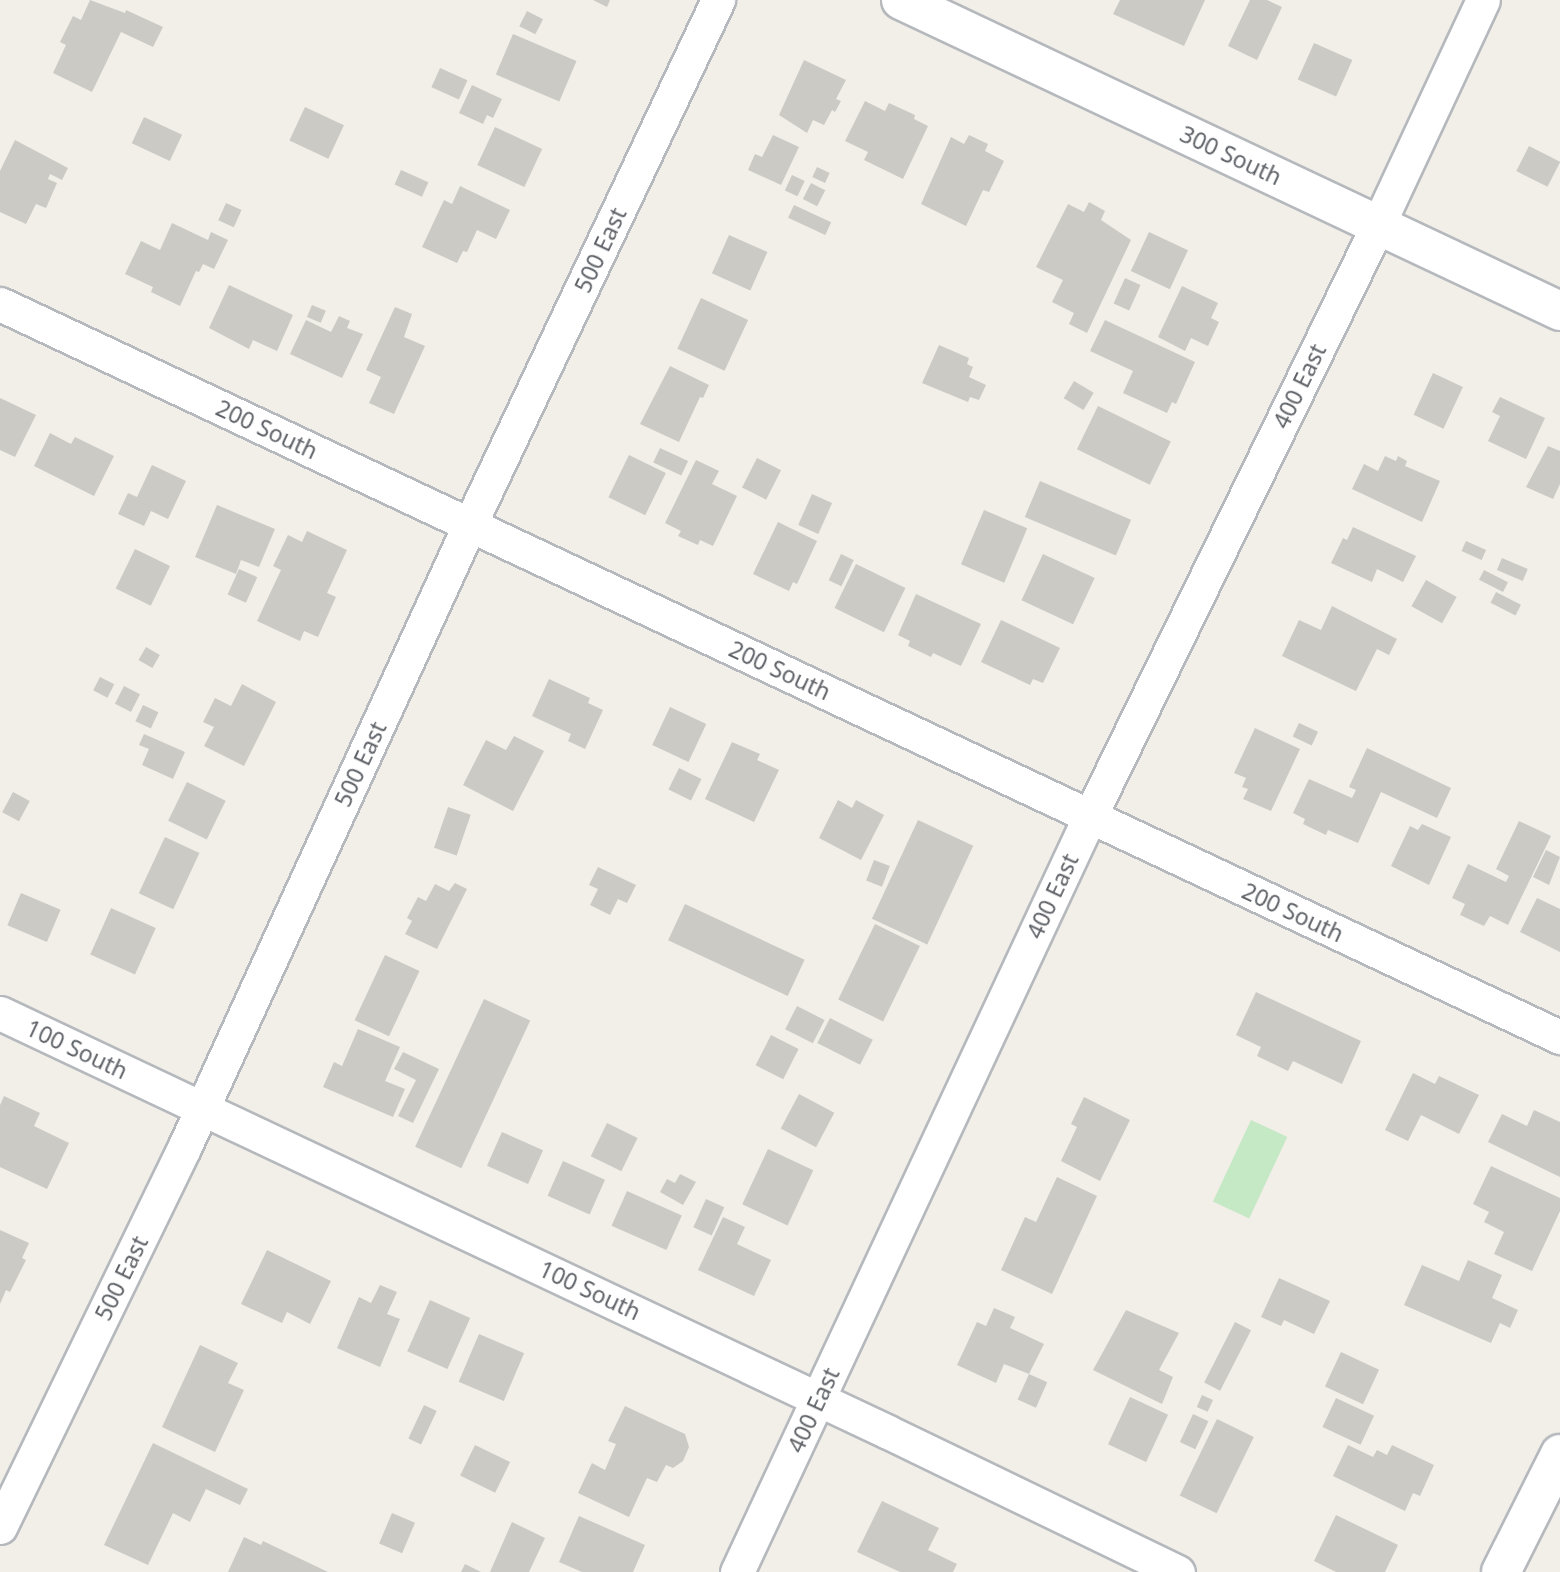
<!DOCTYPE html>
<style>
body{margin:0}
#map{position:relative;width:1560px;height:1572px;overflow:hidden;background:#f1efe8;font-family:"Noto Sans",sans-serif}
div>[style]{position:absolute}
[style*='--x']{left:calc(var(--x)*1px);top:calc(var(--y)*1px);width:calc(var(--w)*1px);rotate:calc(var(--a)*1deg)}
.green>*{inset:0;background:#c5e8c5;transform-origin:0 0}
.building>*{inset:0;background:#cccac5;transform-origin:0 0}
.roads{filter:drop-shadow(2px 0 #b5b8bc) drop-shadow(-2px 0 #b5b8bc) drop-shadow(0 2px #b5b8bc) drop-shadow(0 -2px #b5b8bc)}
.street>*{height:33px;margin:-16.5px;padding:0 16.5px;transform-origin:16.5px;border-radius:16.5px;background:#fff}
.secondary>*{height:38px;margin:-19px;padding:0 19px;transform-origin:19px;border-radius:19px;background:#fff}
span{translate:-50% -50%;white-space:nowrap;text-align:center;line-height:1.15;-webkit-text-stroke:5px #fff;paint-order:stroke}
.street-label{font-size:23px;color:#5f6368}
</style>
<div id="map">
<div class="green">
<i style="left:1251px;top:1120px;width:40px;height:90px;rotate:25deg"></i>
</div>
<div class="building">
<i style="clip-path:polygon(90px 0,125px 13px,126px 10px,163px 27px,153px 47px,121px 32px,92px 92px,53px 73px,66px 45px,60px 42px,73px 16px,81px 20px)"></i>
<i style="clip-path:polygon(593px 0,610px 0,607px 7px)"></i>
<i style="clip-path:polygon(1120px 0,1205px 0,1184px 46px,1113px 14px)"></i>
<i style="clip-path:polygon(1250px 0,1267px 0,1282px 7px,1257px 60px,1228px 46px)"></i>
<i style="left:527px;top:11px;width:18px;height:17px;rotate:27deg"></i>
<i style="left:513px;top:34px;width:69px;height:44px;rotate:23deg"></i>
<i style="left:1314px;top:43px;width:42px;height:40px;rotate:24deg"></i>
<i style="clip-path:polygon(804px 60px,846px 80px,836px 99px,841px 101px,835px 112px,832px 110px,824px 125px,813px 120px,807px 133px,779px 115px)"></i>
<i style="left:440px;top:68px;width:30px;height:21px;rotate:24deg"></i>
<i style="clip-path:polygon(472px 85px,502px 99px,493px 118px,487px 115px,483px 124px,459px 113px)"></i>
<i style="clip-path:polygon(865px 101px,885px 111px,889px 103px,915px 115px,914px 119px,928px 126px,903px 179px,864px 160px,868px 152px,845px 141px)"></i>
<i style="left:305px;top:107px;width:43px;height:37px;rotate:25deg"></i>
<i style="left:144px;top:117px;width:42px;height:29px;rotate:25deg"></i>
<i style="left:495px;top:127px;width:52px;height:42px;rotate:25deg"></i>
<i style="clip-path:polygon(773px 135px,799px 147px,781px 185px,748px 170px,755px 154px,762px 157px)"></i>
<i style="clip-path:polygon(969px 135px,988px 144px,985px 151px,1004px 161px,989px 192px,983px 190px,966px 226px,921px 204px,951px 137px,964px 144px)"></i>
<i style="clip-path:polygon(15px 140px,68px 168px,62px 180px,50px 174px,48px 179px,57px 183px,46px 208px,36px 204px,26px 224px,0 212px,0 171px)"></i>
<i style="left:1529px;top:146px;width:35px;height:28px;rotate:27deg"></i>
<i style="left:817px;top:167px;width:14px;height:11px;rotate:25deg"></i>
<i style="left:401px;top:170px;width:30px;height:16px;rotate:24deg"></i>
<i style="left:792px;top:175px;width:14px;height:17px;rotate:25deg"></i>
<i style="left:811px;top:183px;width:16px;height:18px;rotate:27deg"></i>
<i style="clip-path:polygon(460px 186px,510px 210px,496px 239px,477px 230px,467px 252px,463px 251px,457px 263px,422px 247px,444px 200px,452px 204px)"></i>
<i style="clip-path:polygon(1089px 202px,1105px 211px,1101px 220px,1131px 240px,1087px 333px,1069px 324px,1074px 313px,1052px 302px,1063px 280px,1036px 267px,1068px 204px,1084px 212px)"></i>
<i style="left:226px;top:203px;width:17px;height:19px;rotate:24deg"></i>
<i style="left:794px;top:205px;width:41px;height:14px;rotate:25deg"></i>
<i style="clip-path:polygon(172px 223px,208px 240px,211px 232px,228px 240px,214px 269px,203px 264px,199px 272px,196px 271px,180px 306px,151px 292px,153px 287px,125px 274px,141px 241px,160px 250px)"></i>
<i style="left:1149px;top:232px;width:43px;height:43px;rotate:25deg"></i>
<i style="left:729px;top:235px;width:42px;height:42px;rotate:24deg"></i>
<i style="left:1125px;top:278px;width:17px;height:28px;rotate:24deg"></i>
<i style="clip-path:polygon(229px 285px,293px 315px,277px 351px,253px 340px,249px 349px,209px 328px)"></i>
<i style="clip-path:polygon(1182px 286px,1218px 303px,1211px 318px,1219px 322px,1208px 346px,1191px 338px,1185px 351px,1158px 337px)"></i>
<i style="left:701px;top:298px;width:52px;height:56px;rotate:25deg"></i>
<i style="left:312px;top:305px;width:15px;height:13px;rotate:23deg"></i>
<i style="clip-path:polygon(395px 307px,412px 314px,404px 337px,425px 346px,394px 414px,369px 403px,381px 377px,366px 370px)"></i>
<i style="clip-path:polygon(339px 316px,350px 321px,347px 328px,363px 334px,342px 378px,290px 354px,306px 320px,331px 332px)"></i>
<i style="clip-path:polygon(1105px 320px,1195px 362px,1176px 404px,1172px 402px,1167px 413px,1123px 393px,1133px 371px,1090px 351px)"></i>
<i style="clip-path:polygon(939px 345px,969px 358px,967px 364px,973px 367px,969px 377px,986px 385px,979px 400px,970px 397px,968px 402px,922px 383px)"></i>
<i style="clip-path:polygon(670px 366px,709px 385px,703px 398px,700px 397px,679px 442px,640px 424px)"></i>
<i style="left:1433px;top:373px;width:33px;height:46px;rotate:25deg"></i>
<i style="left:1074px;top:381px;width:23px;height:20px;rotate:31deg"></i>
<i style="clip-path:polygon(1500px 397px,1545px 418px,1526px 459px,1488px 441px,1500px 416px,1492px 412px)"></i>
<i style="clip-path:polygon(0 398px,36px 415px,15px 457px,0 450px)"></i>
<i style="left:1098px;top:406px;width:81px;height:48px;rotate:26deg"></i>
<i style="clip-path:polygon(50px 433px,71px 444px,75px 437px,114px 456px,94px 496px,34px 466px)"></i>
<i style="clip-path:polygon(1548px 446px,1560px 451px,1560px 484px,1553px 499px,1526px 487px)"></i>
<i style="left:660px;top:448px;width:31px;height:16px;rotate:25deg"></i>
<i style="left:629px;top:455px;width:41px;height:47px;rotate:26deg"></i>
<i style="clip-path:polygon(1385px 456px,1396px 461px,1398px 456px,1407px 461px,1405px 466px,1440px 481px,1422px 522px,1352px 489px,1364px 464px,1378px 471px)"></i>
<i style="left:757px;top:458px;width:27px;height:33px;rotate:27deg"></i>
<i style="clip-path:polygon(696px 460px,719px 471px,712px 484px,737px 496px,713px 546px,700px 540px,698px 545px,678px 536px,681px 531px,665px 523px)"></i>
<i style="clip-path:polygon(152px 465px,186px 481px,168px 519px,151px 511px,144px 526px,118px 514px,128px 493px,137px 497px)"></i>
<i style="left:1040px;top:481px;width:99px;height:39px;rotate:23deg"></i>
<i style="left:812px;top:494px;width:22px;height:34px;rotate:24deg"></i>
<i style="clip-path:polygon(217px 505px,275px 529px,259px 567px,241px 560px,236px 574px,195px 557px)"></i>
<i style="left:984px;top:510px;width:47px;height:59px;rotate:23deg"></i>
<i style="clip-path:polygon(778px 522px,817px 541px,797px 584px,793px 582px,789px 591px,753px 574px)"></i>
<i style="clip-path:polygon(1353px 527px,1416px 556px,1403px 582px,1377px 569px,1372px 582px,1331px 563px,1343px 538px,1347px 540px)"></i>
<i style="clip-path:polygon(307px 531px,347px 550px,327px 593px,336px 597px,318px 637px,304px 631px,300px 641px,257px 621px,281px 570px,273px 566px,288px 535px,302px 542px)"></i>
<i style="left:1466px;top:541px;width:22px;height:11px;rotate:24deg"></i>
<i style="left:135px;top:549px;width:39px;height:44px;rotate:26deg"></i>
<i style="left:841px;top:554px;width:14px;height:29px;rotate:25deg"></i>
<i style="left:1043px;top:554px;width:57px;height:51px;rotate:25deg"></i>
<i style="left:1502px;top:558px;width:28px;height:13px;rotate:23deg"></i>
<i style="left:856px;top:564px;width:55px;height:49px;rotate:26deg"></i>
<i style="left:239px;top:569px;width:20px;height:28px;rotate:24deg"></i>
<i style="left:1484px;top:570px;width:27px;height:11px;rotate:27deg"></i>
<i style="left:1426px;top:580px;width:35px;height:30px;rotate:29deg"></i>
<i style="left:1496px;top:592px;width:28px;height:12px;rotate:27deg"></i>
<i style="clip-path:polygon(916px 594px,981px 624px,961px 666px,933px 653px,931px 657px,908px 646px,910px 641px,898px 635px)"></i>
<i style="clip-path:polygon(1332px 606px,1397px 639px,1389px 655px,1377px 649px,1356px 691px,1282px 656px,1299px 620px,1321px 630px)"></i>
<i style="clip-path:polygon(1001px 620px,1060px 648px,1043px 683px,1033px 679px,1030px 685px,981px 662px)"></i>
<i style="left:146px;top:647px;width:16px;height:15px;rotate:30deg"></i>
<i style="left:100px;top:677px;width:16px;height:15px;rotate:27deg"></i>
<i style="clip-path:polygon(549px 679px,590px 698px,588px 703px,603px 710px,585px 749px,568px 741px,571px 734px,532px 716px)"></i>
<i style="clip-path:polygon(242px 684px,276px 702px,244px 766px,204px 746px,214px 727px,203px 722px,215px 698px,231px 706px)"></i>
<i style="left:124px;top:686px;width:18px;height:20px;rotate:27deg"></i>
<i style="left:143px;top:705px;width:17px;height:18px;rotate:25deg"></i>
<i style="left:670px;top:707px;width:40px;height:42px;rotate:25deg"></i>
<i style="left:1299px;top:723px;width:21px;height:15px;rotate:25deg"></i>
<i style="clip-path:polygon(1255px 728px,1300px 749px,1271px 811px,1243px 799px,1248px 789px,1242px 787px,1246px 778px,1234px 773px)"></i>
<i style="clip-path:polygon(144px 734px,185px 752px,173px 779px,142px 765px,149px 749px,139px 745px)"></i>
<i style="clip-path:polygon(514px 736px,544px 751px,513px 811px,463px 785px,486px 740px,506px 750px)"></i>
<i style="clip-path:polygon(732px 742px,760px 754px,757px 760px,779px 770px,754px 822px,705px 799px)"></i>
<i style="clip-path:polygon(1367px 748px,1451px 788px,1437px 818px,1381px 792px,1358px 843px,1328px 830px,1326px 835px,1303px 824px,1305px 819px,1293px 813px,1309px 779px,1352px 798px,1356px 790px,1349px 787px)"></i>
<i style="left:679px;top:768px;width:25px;height:24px;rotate:26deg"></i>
<i style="left:187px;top:782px;width:43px;height:43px;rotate:26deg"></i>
<i style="left:13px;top:792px;width:19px;height:23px;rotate:28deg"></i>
<i style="clip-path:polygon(838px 800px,852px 808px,856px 800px,884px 815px,861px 860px,819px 838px)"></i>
<i style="left:448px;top:807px;width:24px;height:43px;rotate:19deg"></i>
<i style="left:918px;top:820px;width:61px;height:109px;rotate:25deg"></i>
<i style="clip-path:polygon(1519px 821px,1551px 836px,1508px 925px,1490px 916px,1484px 926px,1460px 915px,1465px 904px,1452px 898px,1468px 864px,1506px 882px,1509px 876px,1496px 869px)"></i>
<i style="clip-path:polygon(1422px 824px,1451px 837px,1429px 885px,1391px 866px,1410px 826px,1418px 830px)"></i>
<i style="left:165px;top:837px;width:38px;height:62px;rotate:25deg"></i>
<i style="clip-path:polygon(1546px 850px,1560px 857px,1549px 885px,1533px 877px)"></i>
<i style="left:874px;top:860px;width:17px;height:22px;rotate:21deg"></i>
<i style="clip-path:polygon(598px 867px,636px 885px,627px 903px,618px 899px,610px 915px,590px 905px,598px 889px,589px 885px)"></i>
<i style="clip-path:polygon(455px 883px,467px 889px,437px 949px,405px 934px,412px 921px,407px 918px,418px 897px,426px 901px,435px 884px,449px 891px)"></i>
<i style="left:21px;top:893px;width:43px;height:35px;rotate:23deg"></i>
<i style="clip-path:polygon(1537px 898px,1560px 909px,1560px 952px,1520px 932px)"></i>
<i style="left:685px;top:904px;width:132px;height:40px;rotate:25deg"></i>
<i style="left:111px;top:908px;width:49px;height:51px;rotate:24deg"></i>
<i style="left:875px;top:924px;width:50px;height:84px;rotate:26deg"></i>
<i style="left:385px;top:955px;width:38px;height:72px;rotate:25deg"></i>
<i style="clip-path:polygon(1256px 992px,1361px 1041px,1342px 1084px,1293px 1061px,1288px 1071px,1257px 1056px,1261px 1047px,1236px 1035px)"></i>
<i style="left:484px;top:999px;width:51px;height:163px;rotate:25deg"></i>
<i style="left:797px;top:1006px;width:31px;height:26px;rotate:27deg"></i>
<i style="left:830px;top:1018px;width:48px;height:28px;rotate:27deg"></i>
<i style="clip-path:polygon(358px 1029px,400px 1047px,385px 1081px,405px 1089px,393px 1117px,323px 1087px,334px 1062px,342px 1066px)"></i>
<i style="left:771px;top:1035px;width:31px;height:34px;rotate:27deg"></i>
<i style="clip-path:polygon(403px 1052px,439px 1069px,413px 1123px,398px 1116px,416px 1080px,394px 1069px)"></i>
<i style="clip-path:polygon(1413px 1073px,1435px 1084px,1439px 1076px,1479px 1095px,1459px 1134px,1421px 1115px,1408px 1141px,1385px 1130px)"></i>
<i style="left:799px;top:1094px;width:40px;height:39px;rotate:28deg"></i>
<i style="clip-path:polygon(4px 1096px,40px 1113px,34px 1126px,69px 1143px,47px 1189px,0 1167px,0 1105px)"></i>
<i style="clip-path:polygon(1084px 1097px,1130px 1120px,1100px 1181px,1061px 1161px,1077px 1127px,1071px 1124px)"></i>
<i style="clip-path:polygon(1534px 1110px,1560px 1122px,1560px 1177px,1488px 1142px,1502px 1114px,1527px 1126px)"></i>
<i style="left:607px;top:1123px;width:34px;height:37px;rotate:26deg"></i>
<i style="left:502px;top:1132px;width:45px;height:37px;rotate:24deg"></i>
<i style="left:768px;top:1149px;width:50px;height:61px;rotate:25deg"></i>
<i style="left:563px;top:1161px;width:46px;height:38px;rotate:24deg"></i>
<i style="clip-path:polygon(1491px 1166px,1560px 1198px,1560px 1211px,1532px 1271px,1494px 1254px,1504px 1232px,1484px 1222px,1489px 1212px,1473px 1204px)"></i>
<i style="clip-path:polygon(680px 1174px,696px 1182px,683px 1205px,660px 1192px,667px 1179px,675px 1183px)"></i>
<i style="clip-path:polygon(1057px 1177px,1097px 1196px,1052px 1294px,1001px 1270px,1025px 1217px,1036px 1222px)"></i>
<i style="left:627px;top:1191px;width:60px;height:38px;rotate:24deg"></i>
<i style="left:706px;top:1199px;width:20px;height:31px;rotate:24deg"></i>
<i style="clip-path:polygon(723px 1217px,745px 1227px,737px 1244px,771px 1260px,754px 1296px,698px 1270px)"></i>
<i style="clip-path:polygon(0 1230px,29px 1243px,22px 1258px,26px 1260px,10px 1292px,6px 1290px,0 1304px)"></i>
<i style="clip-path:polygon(267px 1250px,331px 1281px,310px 1324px,287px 1312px,282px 1323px,241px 1304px)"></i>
<i style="clip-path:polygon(1468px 1260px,1502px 1275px,1492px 1298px,1518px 1310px,1510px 1328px,1500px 1323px,1491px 1343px,1404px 1305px,1422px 1265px,1459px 1281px)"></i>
<i style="clip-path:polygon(1279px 1278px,1330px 1301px,1314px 1334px,1284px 1320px,1281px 1326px,1261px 1317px)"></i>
<i style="clip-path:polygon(380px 1285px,397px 1292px,387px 1314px,400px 1319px,380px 1367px,337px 1348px,359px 1297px,371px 1303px)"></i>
<i style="left:430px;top:1300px;width:44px;height:56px;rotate:24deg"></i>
<i style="clip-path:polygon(994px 1308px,1015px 1317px,1010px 1328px,1044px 1344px,1029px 1374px,1004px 1364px,996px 1383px,957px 1365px,977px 1322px,986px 1326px)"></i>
<i style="clip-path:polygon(1126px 1310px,1179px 1333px,1159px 1370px,1173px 1377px,1162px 1404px,1093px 1370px)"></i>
<i style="left:1235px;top:1322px;width:18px;height:68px;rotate:27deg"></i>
<i style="left:479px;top:1334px;width:49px;height:52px;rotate:23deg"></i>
<i style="clip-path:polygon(200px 1345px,238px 1363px,228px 1383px,244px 1390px,215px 1452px,162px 1427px)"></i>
<i style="left:1341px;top:1352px;width:42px;height:38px;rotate:25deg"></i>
<i style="left:1029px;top:1374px;width:20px;height:28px;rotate:24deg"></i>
<i style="left:1202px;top:1395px;width:12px;height:13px;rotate:24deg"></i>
<i style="left:1130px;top:1397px;width:42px;height:52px;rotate:25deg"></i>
<i style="left:1336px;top:1398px;width:42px;height:32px;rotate:25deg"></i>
<i style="left:424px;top:1405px;width:14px;height:37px;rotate:25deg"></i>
<i style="clip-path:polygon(625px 1406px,685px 1434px,689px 1447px,683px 1461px,673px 1468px,666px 1465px,657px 1482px,647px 1478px,629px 1517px,578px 1493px,592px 1463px,605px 1470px,616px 1444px,608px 1441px)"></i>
<i style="left:1193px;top:1414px;width:17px;height:31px;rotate:25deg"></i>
<i style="left:1217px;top:1419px;width:41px;height:85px;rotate:26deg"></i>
<i style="clip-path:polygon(153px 1443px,248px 1489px,240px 1505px,206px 1489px,190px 1522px,173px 1513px,148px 1565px,104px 1545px)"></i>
<i style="left:475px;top:1445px;width:39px;height:34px;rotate:26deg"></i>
<i style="clip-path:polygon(1348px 1445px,1373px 1457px,1377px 1450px,1387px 1455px,1392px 1445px,1434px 1465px,1420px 1496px,1413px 1493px,1405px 1511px,1333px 1476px)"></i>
<i style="clip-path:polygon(882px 1501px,939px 1528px,928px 1550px,957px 1564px,953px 1572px,900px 1572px,857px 1552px)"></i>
<i style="left:392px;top:1513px;width:25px;height:33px;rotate:23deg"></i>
<i style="clip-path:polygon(1336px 1515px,1398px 1545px,1385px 1572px,1336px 1572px,1314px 1561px)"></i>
<i style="clip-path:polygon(579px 1516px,645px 1545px,633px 1572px,582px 1572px,559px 1562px)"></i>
<i style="clip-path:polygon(512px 1522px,545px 1538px,529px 1572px,490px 1572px)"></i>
<i style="clip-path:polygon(244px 1537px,261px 1545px,263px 1541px,328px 1572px,228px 1572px)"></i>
<i style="clip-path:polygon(465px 1564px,481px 1572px,461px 1572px)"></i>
</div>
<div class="roads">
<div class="street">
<i style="--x:0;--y:304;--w:1724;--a:25.17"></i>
<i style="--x:0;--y:1013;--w:982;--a:25.26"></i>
<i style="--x:888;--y:1432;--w:322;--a:25.8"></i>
<i style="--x:0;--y:1527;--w:421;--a:-64.1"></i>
<i style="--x:184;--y:1148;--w:686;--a:-65.38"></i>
<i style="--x:470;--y:524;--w:580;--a:-64.67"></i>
<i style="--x:737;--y:1572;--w:834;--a:-64.97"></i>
<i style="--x:1090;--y:816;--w:657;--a:-64.02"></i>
<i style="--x:1378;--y:225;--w:248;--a:-65"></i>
</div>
<div class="secondary">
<i style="--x:901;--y:0;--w:729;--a:25.26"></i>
<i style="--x:1501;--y:1572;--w:132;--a:-63.4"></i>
</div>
</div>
<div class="street-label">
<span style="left:1231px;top:155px;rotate:25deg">300 South</span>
<span style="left:600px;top:250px;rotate:-65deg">500 East</span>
<span style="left:1299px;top:386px;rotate:-64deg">400 East</span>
<span style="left:267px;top:429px;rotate:25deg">200 South</span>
<span style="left:780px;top:670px;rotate:25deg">200 South</span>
<span style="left:360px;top:764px;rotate:-65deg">500 East</span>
<span style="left:1052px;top:896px;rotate:-65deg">400 East</span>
<span style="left:1293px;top:912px;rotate:25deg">200 South</span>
<span style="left:77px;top:1049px;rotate:25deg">100 South</span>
<span style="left:121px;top:1278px;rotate:-64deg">500 East</span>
<span style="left:590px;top:1290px;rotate:25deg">100 South</span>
<span style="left:813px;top:1410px;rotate:-65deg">400 East</span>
</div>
</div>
